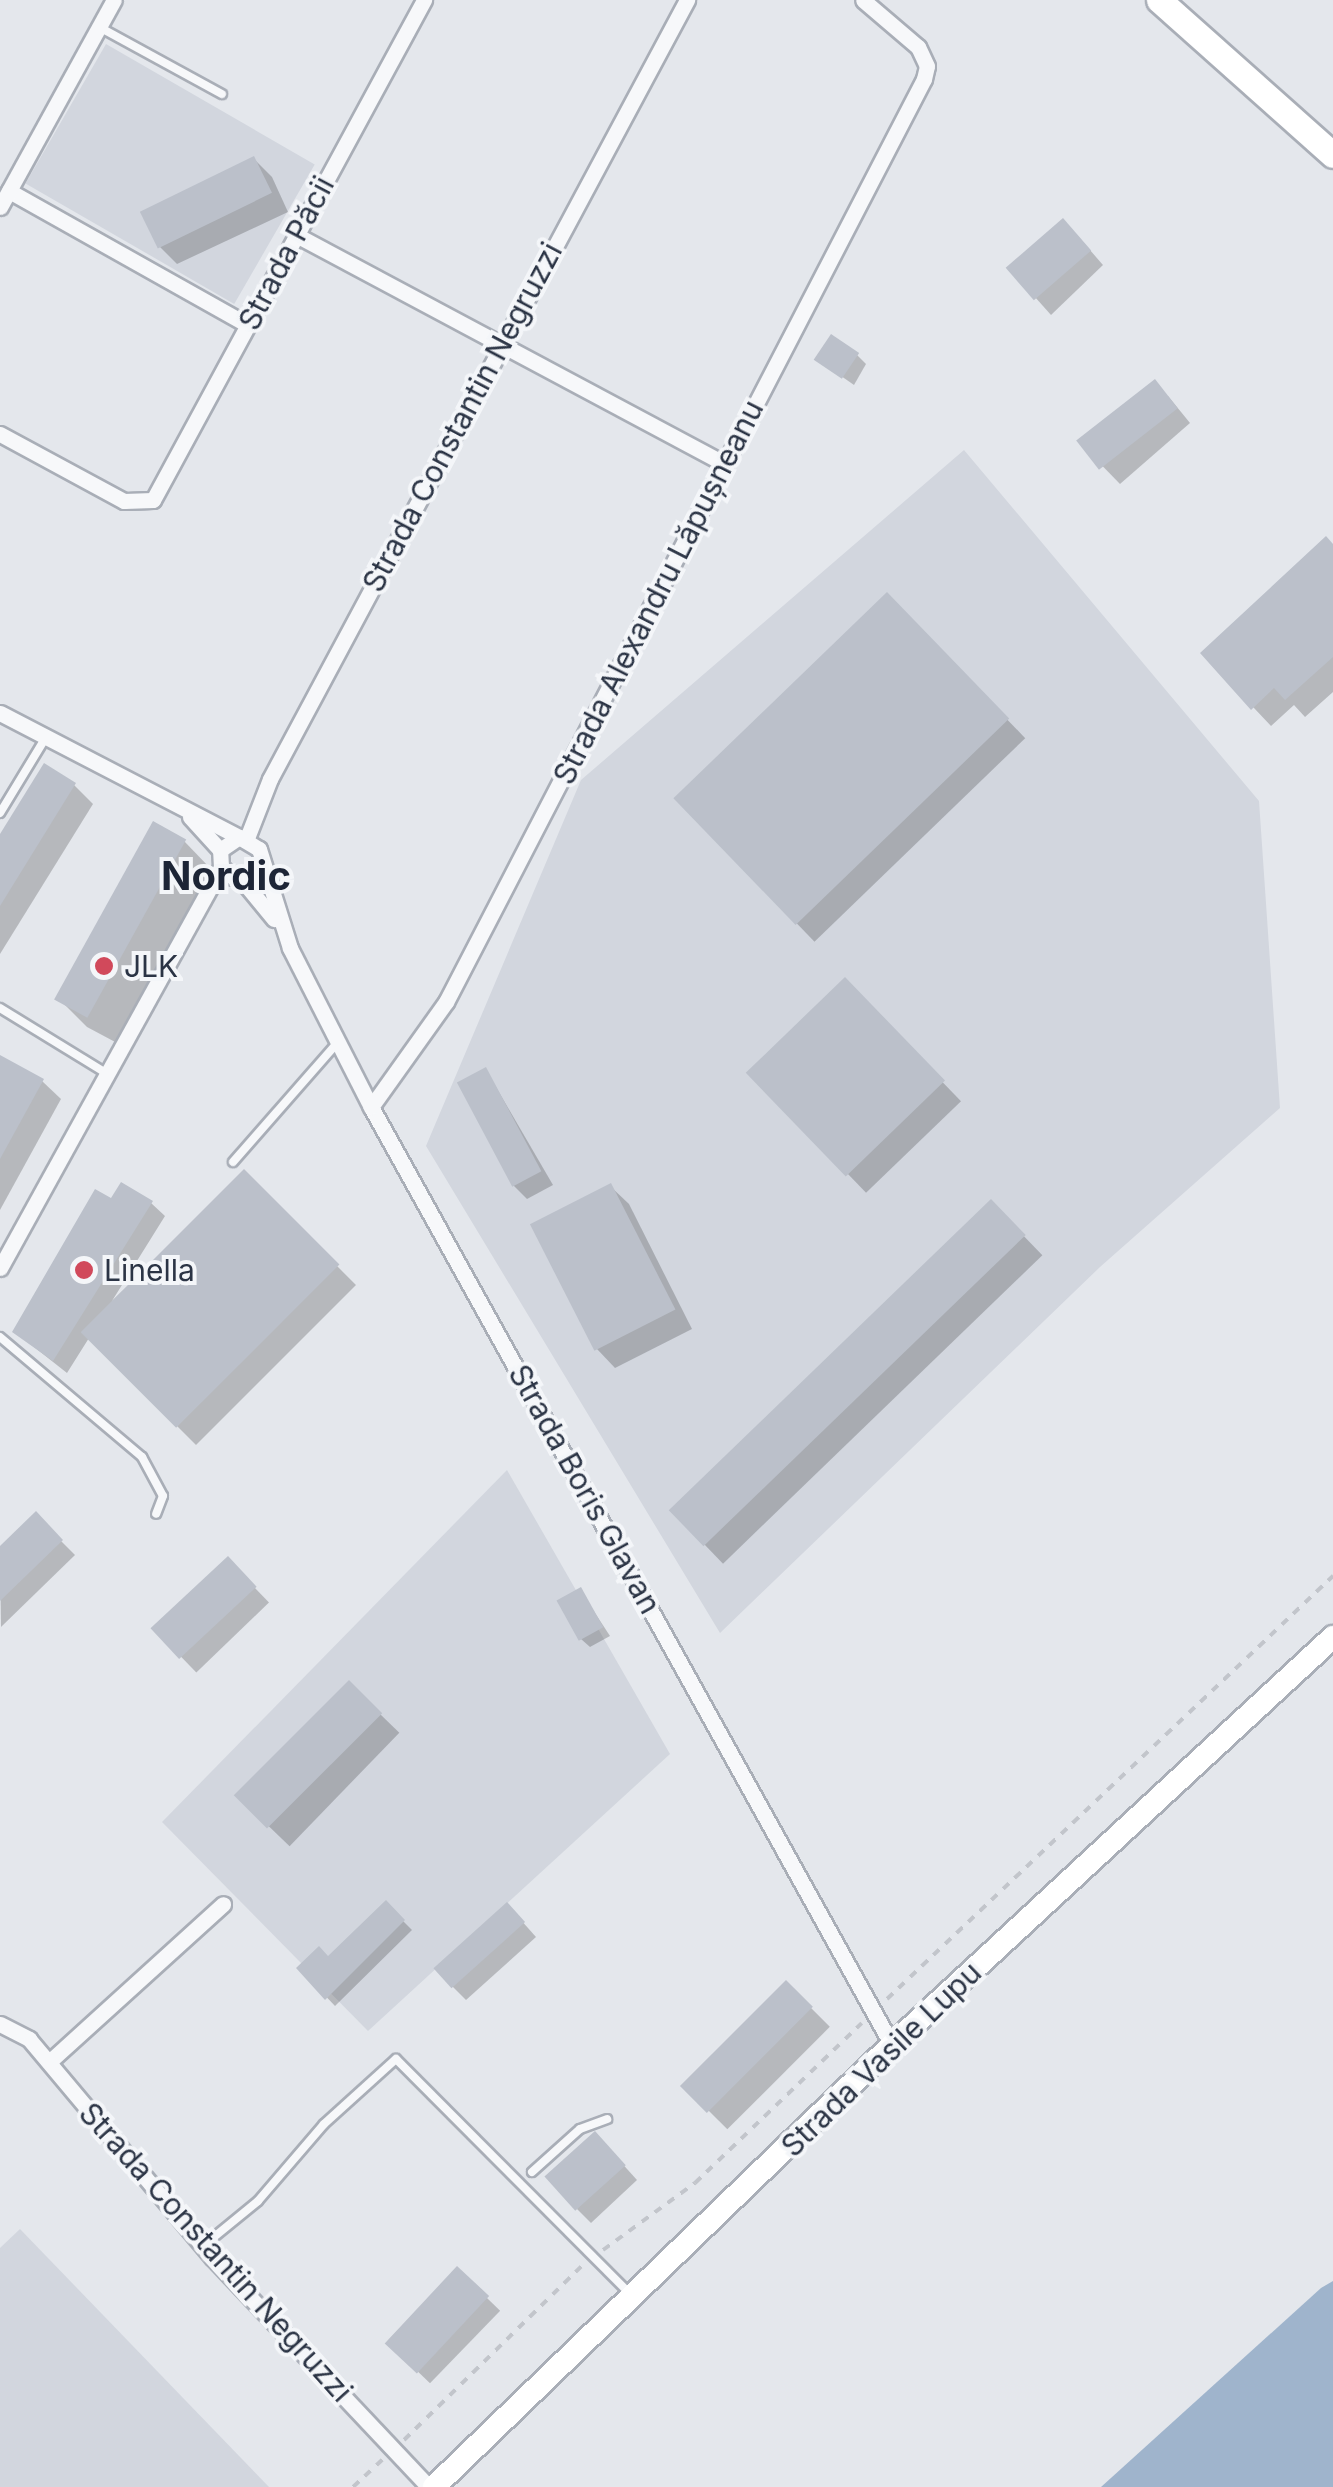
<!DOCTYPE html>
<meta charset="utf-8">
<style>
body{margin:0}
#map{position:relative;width:1333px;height:2487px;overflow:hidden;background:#e4e7ec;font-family:Inter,sans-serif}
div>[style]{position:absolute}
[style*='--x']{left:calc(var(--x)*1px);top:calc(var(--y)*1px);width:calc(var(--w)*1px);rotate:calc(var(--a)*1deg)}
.built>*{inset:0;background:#d2d6de;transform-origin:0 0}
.water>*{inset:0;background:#9fb4cc}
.shadow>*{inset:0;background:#0003;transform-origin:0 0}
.building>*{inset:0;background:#bbc0ca;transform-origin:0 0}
.path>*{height:4px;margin-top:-2px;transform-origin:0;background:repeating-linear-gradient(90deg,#c2c5cb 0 8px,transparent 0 16px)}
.roads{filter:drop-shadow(2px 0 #a9aeb7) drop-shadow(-2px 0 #a9aeb7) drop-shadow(0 2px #a9aeb7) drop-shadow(0 -2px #a9aeb7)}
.lane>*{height:8px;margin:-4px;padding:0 4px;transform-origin:4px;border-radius:4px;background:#f7f8fa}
.street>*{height:15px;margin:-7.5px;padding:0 7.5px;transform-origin:7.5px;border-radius:7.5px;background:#f7f8fa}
.secondary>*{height:22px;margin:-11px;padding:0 11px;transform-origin:11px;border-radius:11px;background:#fff}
.primary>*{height:25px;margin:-12.5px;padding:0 12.5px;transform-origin:12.5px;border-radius:12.5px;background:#fff}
.dots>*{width:28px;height:28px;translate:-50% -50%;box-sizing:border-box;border:5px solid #f4f6f9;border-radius:50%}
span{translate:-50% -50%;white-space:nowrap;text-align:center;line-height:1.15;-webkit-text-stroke:8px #f4f6f9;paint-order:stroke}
.street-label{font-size:30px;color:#2b3445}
.poi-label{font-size:30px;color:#2b3445}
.left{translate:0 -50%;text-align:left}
.district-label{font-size:40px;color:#1d2536;font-weight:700}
</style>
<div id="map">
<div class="built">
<i style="left:106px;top:44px;width:241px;height:161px;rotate:30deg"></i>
<i style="clip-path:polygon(964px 450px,1259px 801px,1280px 1108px,1100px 1267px,720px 1633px,426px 1146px,581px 780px)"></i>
<i style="clip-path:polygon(507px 1470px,670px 1754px,368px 2031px,162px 1822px)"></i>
<i style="clip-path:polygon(20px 2229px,269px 2487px,0 2487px,0 2248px)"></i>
</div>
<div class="water">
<i style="clip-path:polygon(1333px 2281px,1333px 2487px,1101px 2487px,1321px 2288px)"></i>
</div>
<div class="shadow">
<i style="clip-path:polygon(254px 159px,272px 177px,288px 212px,177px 264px,159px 246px)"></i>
<i style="clip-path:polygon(1076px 234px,1103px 265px,1051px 315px,1009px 268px)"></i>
<i style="clip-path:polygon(857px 355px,866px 364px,854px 385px,818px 360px)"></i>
<i style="clip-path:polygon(1168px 396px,1190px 423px,1120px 484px,1082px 445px)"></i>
<i style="clip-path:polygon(1333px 547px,1333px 692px,1305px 717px,1294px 705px,1271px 726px,1203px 654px)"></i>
<i style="left:887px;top:595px;width:199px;height:293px;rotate:46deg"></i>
<i style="clip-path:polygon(74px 785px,93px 804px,0 954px,0 839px)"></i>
<i style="clip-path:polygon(184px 841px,211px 869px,117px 1043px,87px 1027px,59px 999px)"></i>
<i style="left:845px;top:981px;width:167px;height:132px;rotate:46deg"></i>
<i style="clip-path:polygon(0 1068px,42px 1081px,61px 1099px,0 1210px)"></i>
<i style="clip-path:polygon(486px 1070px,553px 1185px,527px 1199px,513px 1185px)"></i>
<i style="clip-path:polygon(244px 1173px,356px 1285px,196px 1445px,89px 1338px,67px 1373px,15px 1332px,112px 1202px,151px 1203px,165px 1216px,112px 1301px)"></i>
<i style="clip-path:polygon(610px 1186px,629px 1204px,692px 1329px,615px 1368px,597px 1349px)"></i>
<i style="left:991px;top:1202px;width:74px;height:444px;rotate:46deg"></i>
<i style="clip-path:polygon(35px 1515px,75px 1555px,1px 1627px,0 1549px)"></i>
<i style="left:228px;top:1560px;width:59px;height:101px;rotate:46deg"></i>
<i style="clip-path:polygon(580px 1590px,610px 1636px,590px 1647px,581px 1639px)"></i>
<i style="left:349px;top:1684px;width:70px;height:158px;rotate:44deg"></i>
<i style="clip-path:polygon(386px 1904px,412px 1930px,335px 2006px,299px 1968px,329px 1959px)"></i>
<i style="clip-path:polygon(520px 1919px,536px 1937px,466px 2000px,452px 1986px)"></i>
<i style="left:786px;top:1983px;width:62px;height:145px;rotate:45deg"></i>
<i style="clip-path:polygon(608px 2148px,637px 2180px,591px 2223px,577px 2209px)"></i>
<i style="left:457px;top:2269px;width:60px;height:101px;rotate:44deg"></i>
</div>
<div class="building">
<i style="left:254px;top:156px;width:41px;height:127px;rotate:64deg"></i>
<i style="left:1063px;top:218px;width:43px;height:76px;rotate:49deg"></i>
<i style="left:831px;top:334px;width:34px;height:31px;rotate:34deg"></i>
<i style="left:1155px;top:379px;width:37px;height:100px;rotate:52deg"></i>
<i style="clip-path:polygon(1326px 536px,1333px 544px,1333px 657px,1285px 700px,1274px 688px,1251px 710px,1200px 653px)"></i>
<i style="left:887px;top:592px;width:176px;height:297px;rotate:46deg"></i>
<i style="clip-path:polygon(44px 763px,76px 783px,0 906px,0 834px)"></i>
<i style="left:153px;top:821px;width:38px;height:204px;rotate:29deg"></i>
<i style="left:845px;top:977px;width:144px;height:138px;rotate:46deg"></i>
<i style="clip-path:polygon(0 1055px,44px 1079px,0 1159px)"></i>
<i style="left:486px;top:1067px;width:118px;height:33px;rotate:62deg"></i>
<i style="left:244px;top:1169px;width:135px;height:231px;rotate:45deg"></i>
<i style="clip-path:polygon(121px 1182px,153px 1201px,53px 1361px,12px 1332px,95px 1189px,111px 1198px)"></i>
<i style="left:611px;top:1183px;width:142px;height:91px;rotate:63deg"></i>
<i style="left:991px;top:1199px;width:50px;height:448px;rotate:46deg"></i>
<i style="clip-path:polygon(36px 1511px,63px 1540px,0 1601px,0 1546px)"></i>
<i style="left:228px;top:1556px;width:42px;height:106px;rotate:47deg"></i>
<i style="left:581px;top:1587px;width:46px;height:28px;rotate:61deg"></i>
<i style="left:349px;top:1680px;width:47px;height:163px;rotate:45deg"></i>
<i style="clip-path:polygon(386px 1900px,405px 1920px,325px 2000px,296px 1968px,319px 1946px,328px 1956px)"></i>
<i style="left:507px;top:1902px;width:27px;height:99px;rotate:48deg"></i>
<i style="left:786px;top:1980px;width:38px;height:150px;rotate:45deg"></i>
<i style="left:595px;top:2131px;width:46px;height:68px;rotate:48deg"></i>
<i style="left:457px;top:2266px;width:44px;height:106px;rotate:43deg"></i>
</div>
<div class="path">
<i style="--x:887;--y:1999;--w:615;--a:-43.48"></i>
<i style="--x:603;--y:2250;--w:114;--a:-36.1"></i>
<i style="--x:695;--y:2183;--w:231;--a:-43.8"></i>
<i style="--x:404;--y:2440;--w:250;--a:-44.4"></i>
<i style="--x:353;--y:2487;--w:40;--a:-43"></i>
</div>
<div class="roads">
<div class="lane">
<i style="--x:99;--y:27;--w:140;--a:28.6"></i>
<i style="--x:0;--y:813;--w:89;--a:-58.8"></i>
<i style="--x:0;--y:1008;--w:121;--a:31.5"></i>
<i style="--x:233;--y:1162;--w:159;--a:-48.8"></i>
<i style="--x:0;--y:1337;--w:186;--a:40.2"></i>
<i style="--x:142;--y:1457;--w:44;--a:61.7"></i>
<i style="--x:163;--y:1496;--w:19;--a:111"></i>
<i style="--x:532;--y:2172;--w:64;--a:-41.9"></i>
<i style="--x:580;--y:2129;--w:29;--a:-20"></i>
<i style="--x:203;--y:2246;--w:71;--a:-39.3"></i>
<i style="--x:258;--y:2201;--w:101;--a:-49.4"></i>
<i style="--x:324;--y:2124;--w:97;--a:-42.1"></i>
<i style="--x:396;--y:2059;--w:332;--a:45.1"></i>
</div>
<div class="street">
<i style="--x:9;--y:191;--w:274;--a:29.3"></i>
<i style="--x:0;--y:207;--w:236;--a:-61.2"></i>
<i style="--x:296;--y:235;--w:485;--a:28.1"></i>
<i style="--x:0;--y:434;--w:141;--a:28.4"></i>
<i style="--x:124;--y:501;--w:29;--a:-2"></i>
<i style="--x:153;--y:500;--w:569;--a:-61.54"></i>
<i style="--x:0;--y:713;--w:269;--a:27.4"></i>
<i style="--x:190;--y:817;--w:45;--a:47.7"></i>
<i style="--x:247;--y:838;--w:63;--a:-68.7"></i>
<i style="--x:270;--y:779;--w:884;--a:-61.84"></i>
<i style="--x:259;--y:865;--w:16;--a:130"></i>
<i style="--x:249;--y:877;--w:16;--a:180"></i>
<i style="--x:233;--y:877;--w:16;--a:-140"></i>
<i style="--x:221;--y:867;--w:17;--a:-93"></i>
<i style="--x:220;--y:850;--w:23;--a:-34"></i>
<i style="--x:239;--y:837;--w:23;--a:31"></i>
<i style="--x:259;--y:849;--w:104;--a:72.6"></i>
<i style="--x:290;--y:948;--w:178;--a:63"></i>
<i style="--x:371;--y:1107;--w:1073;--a:60.95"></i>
<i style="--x:241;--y:879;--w:52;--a:50.5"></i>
<i style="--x:371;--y:1107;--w:129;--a:-54.5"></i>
<i style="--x:446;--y:1002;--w:1039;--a:-62.62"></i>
<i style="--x:924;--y:79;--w:13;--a:-77"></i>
<i style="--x:927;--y:66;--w:21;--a:-115"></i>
<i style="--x:918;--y:47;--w:72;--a:-139.5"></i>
<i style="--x:0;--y:1268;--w:458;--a:-61.1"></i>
<i style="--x:0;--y:2024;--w:33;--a:27"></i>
<i style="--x:29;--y:2039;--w:286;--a:50"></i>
<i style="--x:213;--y:2258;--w:315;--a:46.7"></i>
<i style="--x:49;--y:2062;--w:235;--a:-42.2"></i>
</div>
<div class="secondary">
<i style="--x:434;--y:2487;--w:636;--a:-43.98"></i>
<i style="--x:892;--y:2045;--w:601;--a:-42.77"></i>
</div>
<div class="primary">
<i style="--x:1159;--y:0;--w:233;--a:41.7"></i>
</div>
</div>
<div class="dots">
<i style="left:104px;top:966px;background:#d1495b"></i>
<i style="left:84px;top:1270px;background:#d1495b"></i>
</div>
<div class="street-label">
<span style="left:286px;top:253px;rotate:-62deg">Strada Păcii</span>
<span style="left:462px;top:417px;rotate:-62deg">Strada Constantin Negruzzi</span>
<span style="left:658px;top:592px;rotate:-63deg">Strada Alexandru Lăpușneanu</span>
<span style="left:585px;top:1489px;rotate:61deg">Strada Boris Glavan</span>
<span style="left:881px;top:2059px;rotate:-44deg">Strada Vasile Lupu</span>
<span style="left:216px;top:2252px;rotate:48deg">Strada Constantin Negruzzi</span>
</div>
<div class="poi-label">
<span class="left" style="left:124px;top:966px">JLK</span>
<span class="left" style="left:104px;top:1270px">Linella</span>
</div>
<div class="district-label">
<span style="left:226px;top:876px">Nordic</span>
</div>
</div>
